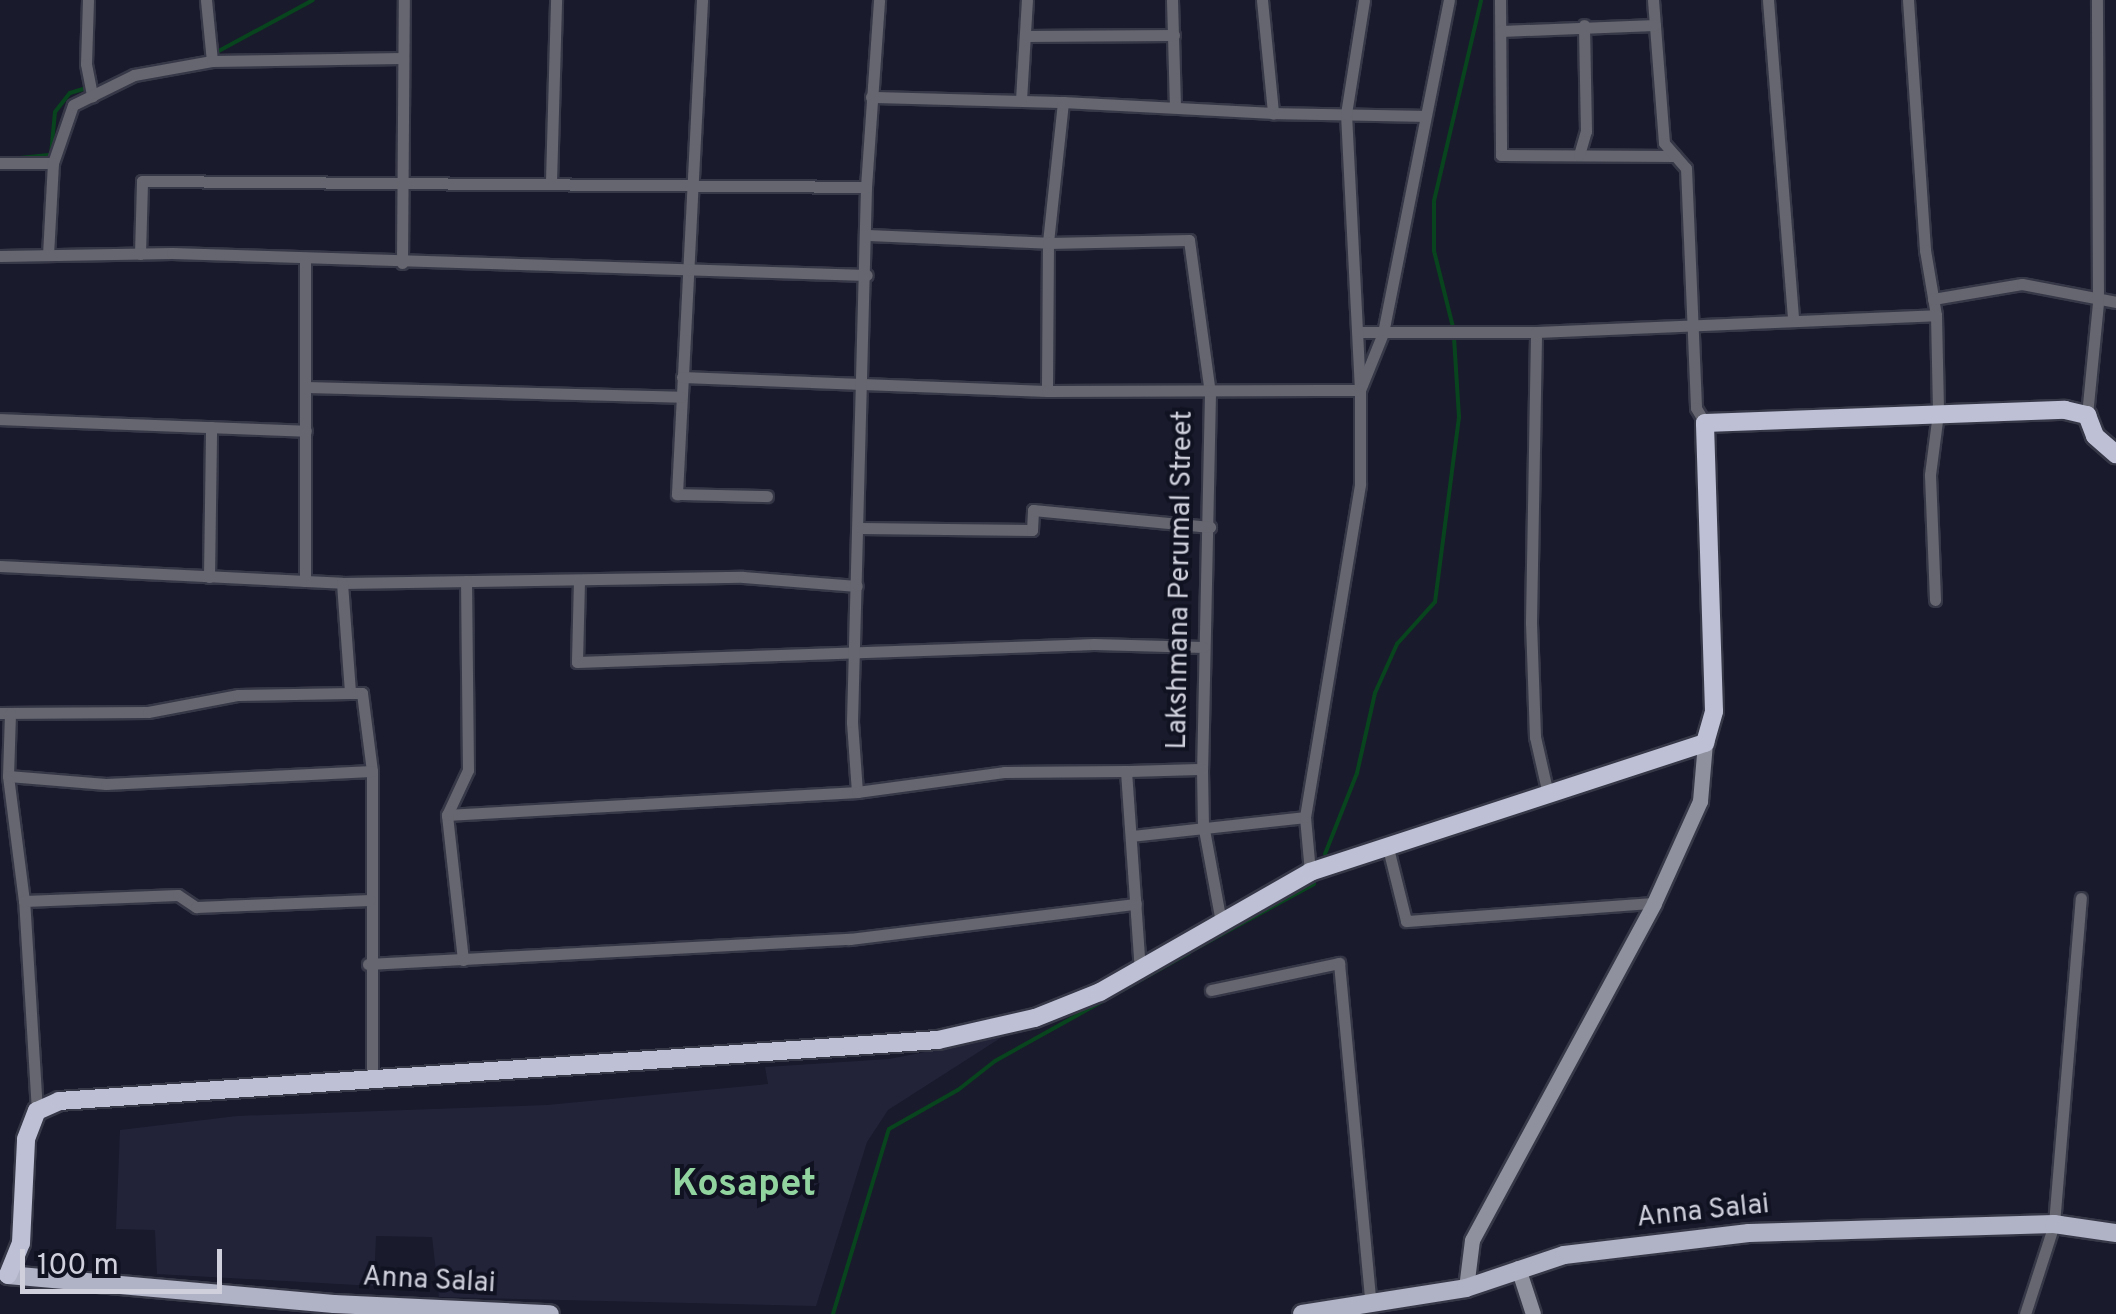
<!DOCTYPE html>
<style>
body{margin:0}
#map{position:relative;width:2116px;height:1314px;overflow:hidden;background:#191a2b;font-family:Overpass,sans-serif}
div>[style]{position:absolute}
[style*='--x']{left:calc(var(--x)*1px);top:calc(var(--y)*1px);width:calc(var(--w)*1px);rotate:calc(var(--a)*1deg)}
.built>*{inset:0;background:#222339}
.stream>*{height:4px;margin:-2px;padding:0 2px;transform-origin:2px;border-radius:2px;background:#08441d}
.roads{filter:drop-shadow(2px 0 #363747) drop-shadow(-2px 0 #363747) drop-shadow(0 2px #363747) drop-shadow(0 -2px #363747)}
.minor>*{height:11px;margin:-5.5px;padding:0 5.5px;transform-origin:5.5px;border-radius:5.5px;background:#65666f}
.secondary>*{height:15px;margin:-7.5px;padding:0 7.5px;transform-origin:7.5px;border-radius:7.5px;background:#8f919f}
.primary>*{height:18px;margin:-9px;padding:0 9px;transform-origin:9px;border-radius:9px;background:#b0b2c5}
.trunk>*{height:18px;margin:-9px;padding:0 9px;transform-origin:9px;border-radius:9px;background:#bec1d6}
span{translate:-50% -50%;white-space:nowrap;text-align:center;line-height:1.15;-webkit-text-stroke:8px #101121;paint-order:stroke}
.street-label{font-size:28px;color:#cfd0dc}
.district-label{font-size:38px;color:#92d49f;font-weight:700}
.scale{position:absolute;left:20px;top:1249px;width:202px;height:45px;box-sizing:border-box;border:5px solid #cfd0dc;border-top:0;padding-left:12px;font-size:30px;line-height:35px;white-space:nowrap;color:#cfd0dc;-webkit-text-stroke:8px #101121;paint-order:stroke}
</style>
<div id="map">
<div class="built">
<i style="clip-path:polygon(1002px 1037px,888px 1110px,867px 1142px,816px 1306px,439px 1297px,432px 1237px,376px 1236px,374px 1286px,157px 1274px,155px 1230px,116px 1229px,120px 1130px,237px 1116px,547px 1105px,768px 1084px,765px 1067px,889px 1059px)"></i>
</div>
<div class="stream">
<i style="--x:215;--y:53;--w:111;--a:-28.4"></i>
<i style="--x:147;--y:68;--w:20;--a:-11"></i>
<i style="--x:20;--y:158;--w:31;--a:-6"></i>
<i style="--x:51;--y:155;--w:43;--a:-84.7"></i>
<i style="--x:55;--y:112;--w:24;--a:-52"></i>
<i style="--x:70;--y:93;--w:17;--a:-17"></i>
<i style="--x:1453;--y:327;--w:78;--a:-104"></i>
<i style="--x:1434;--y:251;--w:50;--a:-90"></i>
<i style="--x:1434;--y:201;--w:206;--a:-76.8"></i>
<i style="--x:1325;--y:854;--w:87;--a:-68.4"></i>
<i style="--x:1357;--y:773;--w:82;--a:-77.3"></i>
<i style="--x:1375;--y:693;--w:54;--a:-65.8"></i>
<i style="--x:1397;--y:644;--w:57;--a:-47.9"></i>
<i style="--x:1435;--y:602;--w:187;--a:-82.6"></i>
<i style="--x:1459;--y:417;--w:80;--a:-93.6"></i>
<i style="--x:1193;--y:950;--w:138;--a:-28.6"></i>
<i style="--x:833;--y:1314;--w:193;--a:-73.2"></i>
<i style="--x:889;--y:1129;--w:79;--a:-29.5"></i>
<i style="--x:958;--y:1090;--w:47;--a:-38.1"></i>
<i style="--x:995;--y:1061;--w:222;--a:-29.1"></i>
</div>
<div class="roads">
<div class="minor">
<i style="--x:88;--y:0;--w:64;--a:91.8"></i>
<i style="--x:86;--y:64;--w:33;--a:79"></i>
<i style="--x:206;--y:0;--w:61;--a:84.4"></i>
<i style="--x:702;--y:0;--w:495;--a:92.9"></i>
<i style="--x:677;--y:494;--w:90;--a:1.3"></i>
<i style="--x:1172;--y:0;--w:105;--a:88.4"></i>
<i style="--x:1262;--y:0;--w:114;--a:84.4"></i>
<i style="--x:1273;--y:113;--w:151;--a:1.1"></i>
<i style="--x:1500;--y:0;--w:155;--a:89.6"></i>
<i style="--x:1501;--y:155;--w:174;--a:0.3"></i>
<i style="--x:1653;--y:0;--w:143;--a:85.6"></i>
<i style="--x:1664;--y:143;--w:33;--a:49"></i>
<i style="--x:1686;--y:168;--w:240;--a:87.6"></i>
<i style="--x:1696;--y:408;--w:17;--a:59"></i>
<i style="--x:1768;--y:0;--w:320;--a:85.5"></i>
<i style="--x:1908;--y:0;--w:251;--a:86.1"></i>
<i style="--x:1925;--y:250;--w:66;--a:80.4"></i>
<i style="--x:1936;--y:315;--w:98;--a:88.8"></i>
<i style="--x:1938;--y:413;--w:63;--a:97.4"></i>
<i style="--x:1930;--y:475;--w:125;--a:87.7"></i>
<i style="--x:1501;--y:31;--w:154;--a:-2.2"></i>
<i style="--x:1025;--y:36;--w:149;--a:-0.4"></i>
<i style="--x:871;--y:97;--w:192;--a:1.5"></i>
<i style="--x:1063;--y:102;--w:142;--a:96.1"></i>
<i style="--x:1048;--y:243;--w:148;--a:90.4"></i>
<i style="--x:1021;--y:100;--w:100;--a:-86.6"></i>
<i style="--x:1063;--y:102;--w:210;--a:3"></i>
<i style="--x:1579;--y:155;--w:25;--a:-74"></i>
<i style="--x:1586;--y:131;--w:106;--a:-91.1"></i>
<i style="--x:0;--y:163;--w:53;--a:0"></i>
<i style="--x:551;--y:182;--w:182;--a:-88.4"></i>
<i style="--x:868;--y:235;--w:180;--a:2.5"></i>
<i style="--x:1048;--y:243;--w:141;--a:-1.2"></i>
<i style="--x:1189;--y:240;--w:154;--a:82.2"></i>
<i style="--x:1210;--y:393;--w:376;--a:91.2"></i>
<i style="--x:1202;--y:769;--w:55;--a:89"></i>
<i style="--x:1203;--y:824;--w:100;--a:79.6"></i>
<i style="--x:140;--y:254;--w:73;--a:-88.4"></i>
<i style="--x:142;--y:181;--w:724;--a:0.47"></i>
<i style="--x:48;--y:255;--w:92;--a:-86.9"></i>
<i style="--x:53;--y:163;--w:61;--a:-71"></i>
<i style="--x:73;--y:105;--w:68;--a:-26.2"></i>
<i style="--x:134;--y:75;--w:79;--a:-10.2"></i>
<i style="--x:212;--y:61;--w:190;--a:-0.9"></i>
<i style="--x:0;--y:256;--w:172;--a:-1"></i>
<i style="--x:172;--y:253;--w:695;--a:1.81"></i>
<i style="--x:402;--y:263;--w:263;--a:-89.6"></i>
<i style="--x:1933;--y:299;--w:90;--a:-9.6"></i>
<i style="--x:2022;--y:284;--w:96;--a:10.8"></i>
<i style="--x:1361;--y:332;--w:175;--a:0"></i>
<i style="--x:682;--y:377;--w:365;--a:2.2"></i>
<i style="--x:1047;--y:391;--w:313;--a:-0.2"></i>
<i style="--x:1360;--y:390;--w:276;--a:-92.9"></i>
<i style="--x:1346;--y:114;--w:115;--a:-81"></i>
<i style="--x:306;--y:387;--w:375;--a:1.5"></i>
<i style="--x:2087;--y:415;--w:113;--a:-84.4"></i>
<i style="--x:2098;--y:303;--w:303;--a:-90.2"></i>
<i style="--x:0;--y:419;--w:306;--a:2.2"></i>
<i style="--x:860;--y:528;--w:172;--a:0.7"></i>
<i style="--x:1032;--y:530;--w:20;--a:-87"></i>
<i style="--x:1033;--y:510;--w:178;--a:5.5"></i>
<i style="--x:0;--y:566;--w:342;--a:2.8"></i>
<i style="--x:342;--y:583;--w:401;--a:-0.9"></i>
<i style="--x:743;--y:577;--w:114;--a:4.5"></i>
<i style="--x:209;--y:577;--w:150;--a:-89.2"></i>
<i style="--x:579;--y:580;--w:82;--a:91.4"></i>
<i style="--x:577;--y:662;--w:517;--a:-1.99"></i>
<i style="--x:1094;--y:644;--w:109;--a:1.6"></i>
<i style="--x:305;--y:581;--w:321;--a:-90"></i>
<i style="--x:342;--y:583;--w:110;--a:85.8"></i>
<i style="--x:350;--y:693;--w:12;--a:0"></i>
<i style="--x:362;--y:693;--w:79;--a:82.7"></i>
<i style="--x:372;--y:771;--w:310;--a:90"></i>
<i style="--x:0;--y:713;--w:148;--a:-0.4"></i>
<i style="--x:148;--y:712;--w:92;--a:-10.7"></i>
<i style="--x:238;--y:695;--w:112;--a:-1"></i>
<i style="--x:10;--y:713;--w:63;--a:91.8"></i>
<i style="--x:8;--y:776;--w:126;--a:82.7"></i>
<i style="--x:1126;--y:771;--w:76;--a:-1.5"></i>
<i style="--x:8;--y:776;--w:98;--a:4.7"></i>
<i style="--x:106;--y:784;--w:266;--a:-2.8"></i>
<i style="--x:857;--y:792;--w:70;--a:-94.1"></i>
<i style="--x:852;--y:722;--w:535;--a:-88.5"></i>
<i style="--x:866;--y:187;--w:187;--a:-86"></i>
<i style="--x:1548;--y:794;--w:58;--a:-102.8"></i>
<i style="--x:1535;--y:737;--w:115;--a:-92"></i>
<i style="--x:1531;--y:622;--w:290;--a:-89"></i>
<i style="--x:1536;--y:332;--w:400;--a:-2.4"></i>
<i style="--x:447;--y:815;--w:411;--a:-3.2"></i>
<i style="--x:857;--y:792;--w:148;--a:-7.7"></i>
<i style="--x:1004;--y:772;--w:122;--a:-0.5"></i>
<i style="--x:1126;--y:771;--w:201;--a:86"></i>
<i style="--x:1131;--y:836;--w:175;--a:-6.2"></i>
<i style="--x:1388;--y:848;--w:75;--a:76.1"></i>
<i style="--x:1406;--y:921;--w:249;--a:-4.2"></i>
<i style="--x:1310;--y:872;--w:55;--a:-95.2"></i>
<i style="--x:1305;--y:817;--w:338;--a:-80.6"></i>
<i style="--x:1360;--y:484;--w:94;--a:-90"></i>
<i style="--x:1360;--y:390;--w:61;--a:-68"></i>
<i style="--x:1383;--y:333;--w:339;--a:-78.8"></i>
<i style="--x:463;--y:960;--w:146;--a:-96.3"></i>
<i style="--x:447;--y:815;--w:50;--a:-65"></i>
<i style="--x:468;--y:770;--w:189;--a:-90.6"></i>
<i style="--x:368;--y:964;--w:482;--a:-3"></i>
<i style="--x:849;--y:939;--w:289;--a:-7"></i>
<i style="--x:1211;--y:990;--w:131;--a:-11.9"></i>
<i style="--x:1339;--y:963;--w:344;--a:84.7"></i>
<i style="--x:37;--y:1111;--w:210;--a:-93.5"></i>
<i style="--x:24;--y:901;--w:154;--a:-2.2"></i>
<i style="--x:178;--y:895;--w:22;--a:34"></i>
<i style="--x:196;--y:907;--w:174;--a:-2.3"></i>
<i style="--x:2025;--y:1314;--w:95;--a:-72.1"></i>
<i style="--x:2054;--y:1224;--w:327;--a:-85.3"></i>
</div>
<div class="secondary">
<i style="--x:1518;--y:1268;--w:48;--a:71.9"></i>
<i style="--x:1466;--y:1288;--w:48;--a:-82.9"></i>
<i style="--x:1472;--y:1240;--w:383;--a:-61.6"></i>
<i style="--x:1654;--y:903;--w:112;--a:-65.7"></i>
<i style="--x:1700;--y:801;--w:58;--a:-85.1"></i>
</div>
<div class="primary">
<i style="--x:8;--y:1275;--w:327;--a:5.1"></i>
<i style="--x:334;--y:1304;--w:216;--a:2.7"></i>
<i style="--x:1302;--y:1314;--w:166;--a:-9"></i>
<i style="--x:1466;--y:1288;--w:103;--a:-18.6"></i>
<i style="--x:1564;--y:1255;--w:186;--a:-6.8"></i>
<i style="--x:1749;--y:1233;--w:305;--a:-1.7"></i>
<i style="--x:2054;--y:1224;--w:63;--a:8.3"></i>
</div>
<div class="trunk">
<i style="--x:8;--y:1275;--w:35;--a:-68"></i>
<i style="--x:21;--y:1243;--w:104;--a:-87.2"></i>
<i style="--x:26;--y:1139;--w:30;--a:-69"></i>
<i style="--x:37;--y:1111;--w:24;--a:-24"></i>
<i style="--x:59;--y:1101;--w:881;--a:-3.97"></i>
<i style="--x:938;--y:1040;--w:99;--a:-12.8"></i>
<i style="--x:1035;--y:1018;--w:70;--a:-21.8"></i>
<i style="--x:1100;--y:992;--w:242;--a:-29.7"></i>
<i style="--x:1310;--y:872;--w:416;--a:-18.1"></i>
<i style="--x:1705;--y:743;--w:33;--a:-74"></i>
<i style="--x:1714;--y:711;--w:288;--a:-91.8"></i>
<i style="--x:1705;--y:423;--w:360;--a:-2.1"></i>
<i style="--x:2065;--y:410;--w:23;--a:13"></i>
<i style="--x:2087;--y:415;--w:22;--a:69"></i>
<i style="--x:2095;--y:436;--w:28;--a:41"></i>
</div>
</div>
<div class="street-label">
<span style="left:1181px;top:580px;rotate:-89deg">Lakshmana Perumal Street</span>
<span style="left:1703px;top:1212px;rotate:-6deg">Anna Salai</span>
<span style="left:429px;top:1281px;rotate:3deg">Anna Salai</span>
</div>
<div class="district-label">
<span style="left:744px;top:1186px">Kosapet</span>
</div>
<div class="scale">100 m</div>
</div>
